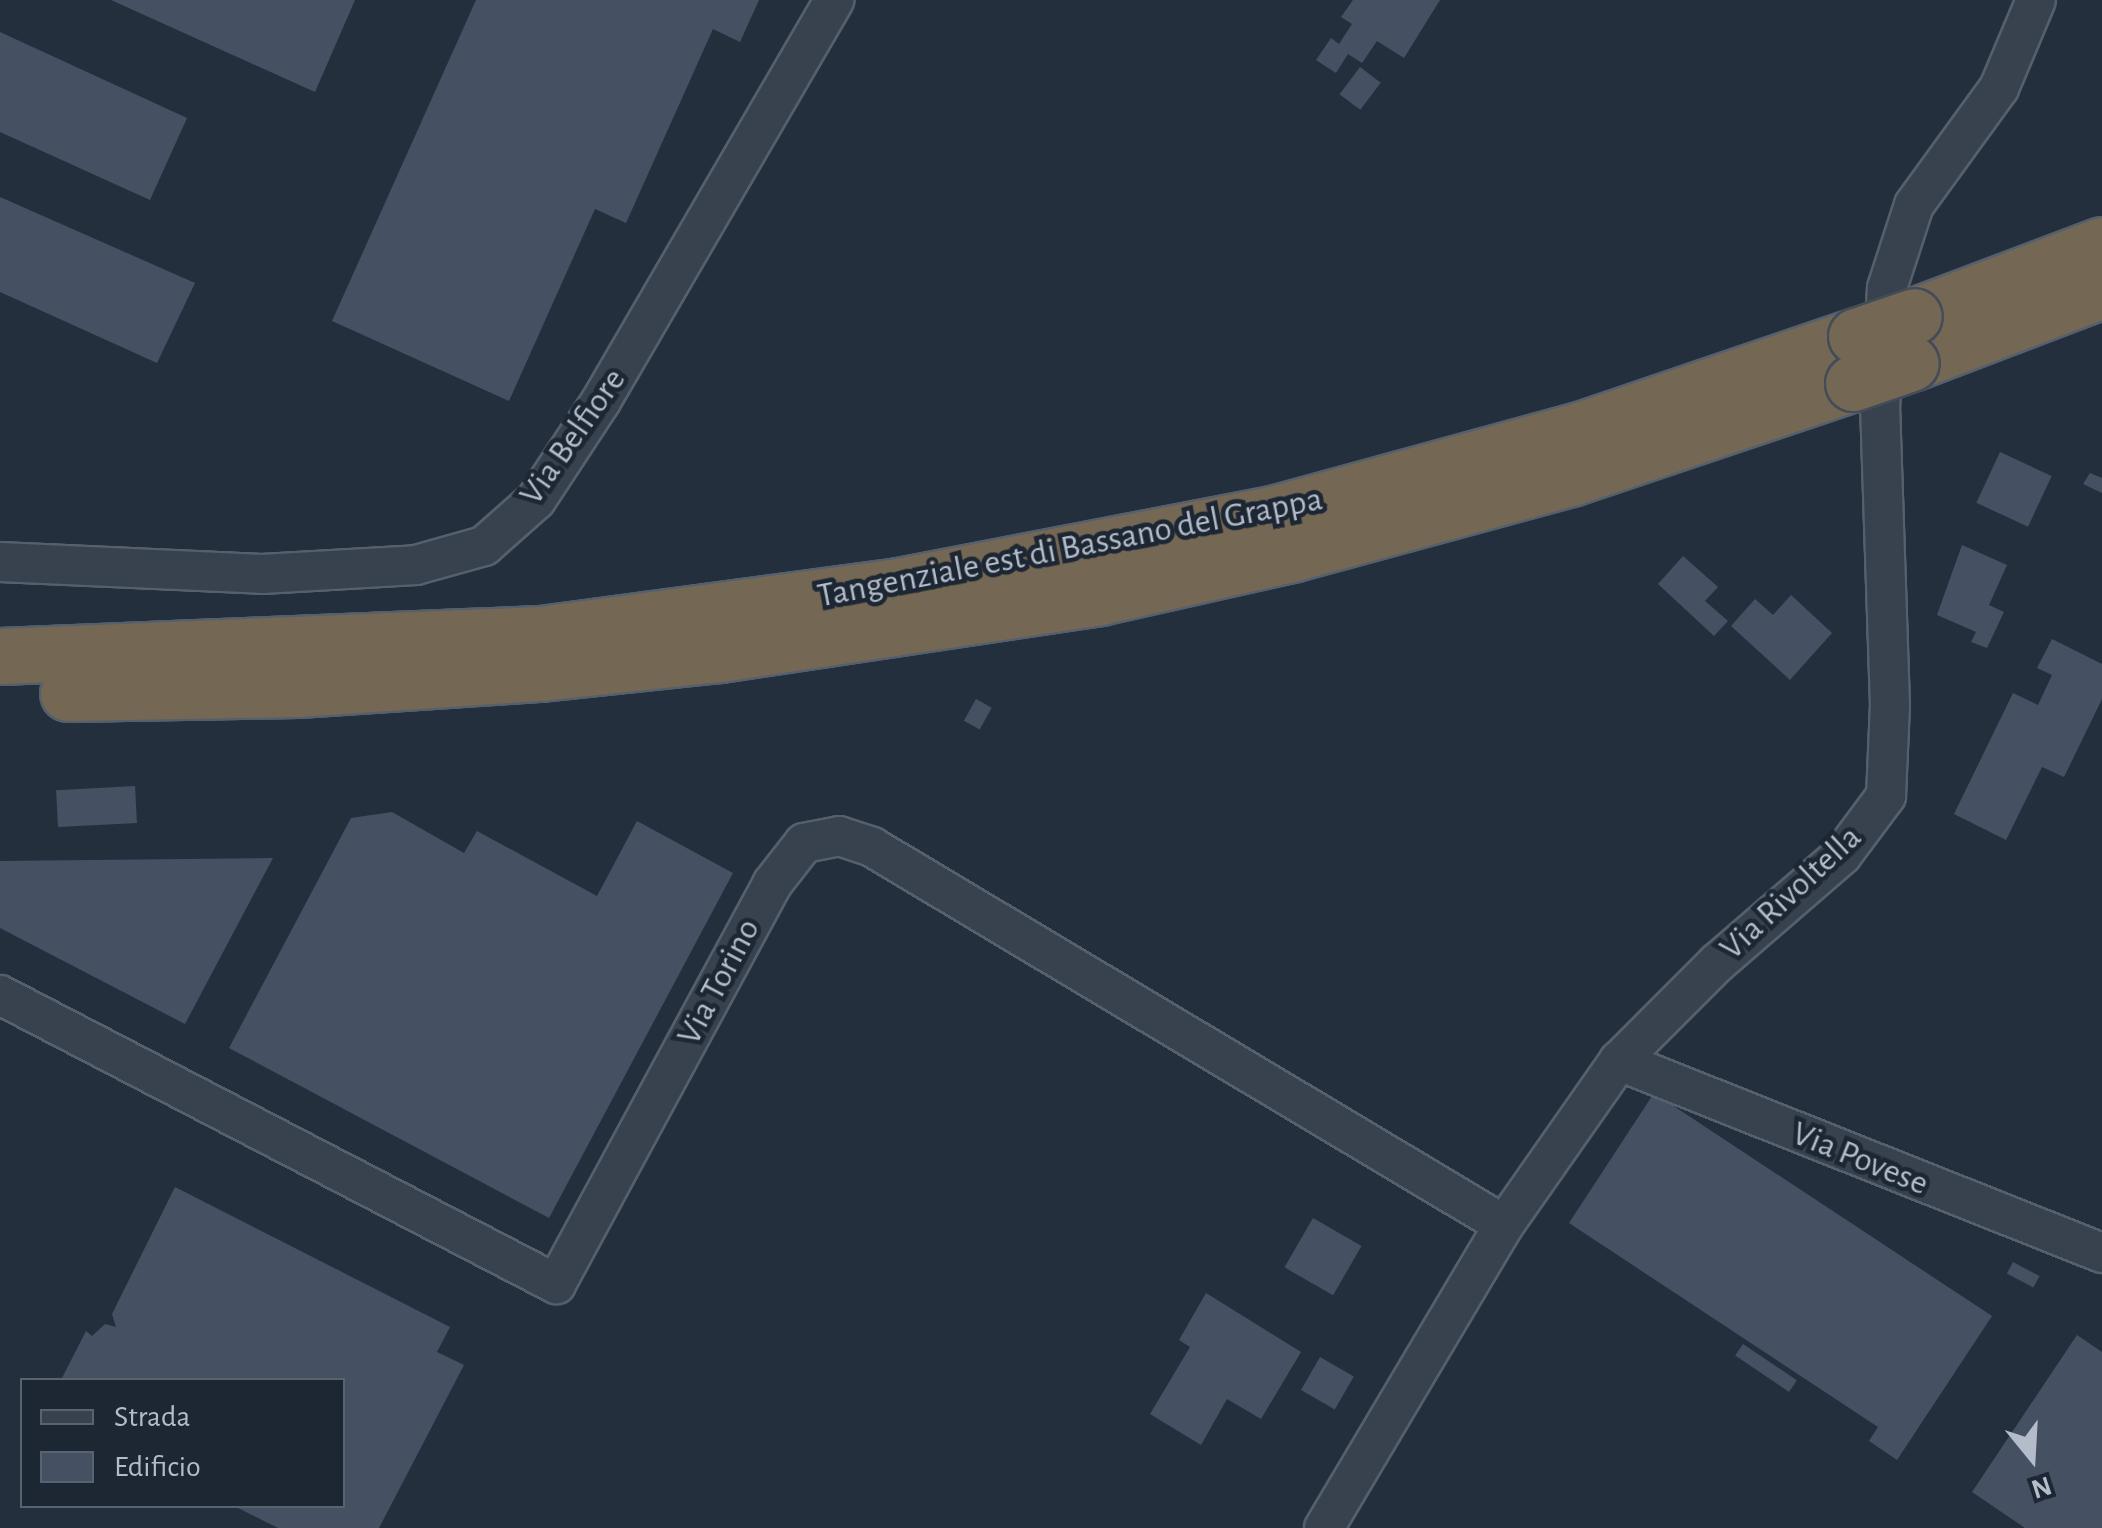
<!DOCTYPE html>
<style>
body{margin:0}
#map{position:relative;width:2102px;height:1528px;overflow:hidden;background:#242f3e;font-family:"Alegreya Sans",sans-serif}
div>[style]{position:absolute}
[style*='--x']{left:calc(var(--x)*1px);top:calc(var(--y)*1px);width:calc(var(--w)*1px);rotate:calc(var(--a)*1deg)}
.building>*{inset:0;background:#455162;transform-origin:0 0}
.roads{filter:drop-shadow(2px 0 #565f6c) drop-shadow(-2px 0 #565f6c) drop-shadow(0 2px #565f6c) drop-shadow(0 -2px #565f6c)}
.street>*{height:38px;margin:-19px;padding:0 19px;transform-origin:19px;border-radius:19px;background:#38414e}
.highway>*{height:55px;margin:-27.5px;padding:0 27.5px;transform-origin:27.5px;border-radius:27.5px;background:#746855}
.bridges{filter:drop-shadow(2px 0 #434c59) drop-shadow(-2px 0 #434c59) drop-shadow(0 2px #434c59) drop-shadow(0 -2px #434c59)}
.highway-bridge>*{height:55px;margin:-27.5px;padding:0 27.5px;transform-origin:27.5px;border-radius:27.5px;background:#746855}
span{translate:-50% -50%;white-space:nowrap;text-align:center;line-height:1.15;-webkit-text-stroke:9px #1d2633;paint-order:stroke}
.street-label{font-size:35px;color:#b4bcc9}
.legend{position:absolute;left:20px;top:1378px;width:325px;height:130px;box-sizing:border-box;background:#1d2633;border:2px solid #59626f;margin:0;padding:12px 18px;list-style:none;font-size:30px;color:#b4bcc9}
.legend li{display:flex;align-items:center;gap:20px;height:50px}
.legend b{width:50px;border:2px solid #59626f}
.north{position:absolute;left:1982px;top:1408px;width:100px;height:100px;-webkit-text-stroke:8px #1d2633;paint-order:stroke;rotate:162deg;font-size:28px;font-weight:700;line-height:40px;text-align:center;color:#b4bcc9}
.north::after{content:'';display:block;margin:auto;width:35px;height:45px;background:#b4bcc9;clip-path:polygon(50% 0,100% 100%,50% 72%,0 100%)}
</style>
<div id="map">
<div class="building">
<i style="clip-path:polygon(111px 0,355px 0,315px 92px)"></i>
<i style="clip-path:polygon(476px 0,759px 0,740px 42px,713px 29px,626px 223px,595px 209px,509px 401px,332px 321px)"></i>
<i style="clip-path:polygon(1353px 0,1440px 0,1404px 58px,1377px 41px,1362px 63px,1348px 54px,1336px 73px,1316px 60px,1331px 38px,1339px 44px,1352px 24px,1341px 17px)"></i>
<i style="clip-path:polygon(0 32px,187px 118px,150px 200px,0 132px)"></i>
<i style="left:1360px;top:67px;width:26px;height:34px;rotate:37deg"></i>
<i style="clip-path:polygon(0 197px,195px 283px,157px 363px,0 292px)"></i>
<i style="left:2000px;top:452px;width:57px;height:56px;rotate:25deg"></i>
<i style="clip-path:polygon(2090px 473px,2102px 478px,2102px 493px,2083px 484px)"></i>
<i style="clip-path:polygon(1962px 545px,2007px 565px,1989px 605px,2004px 612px,1987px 648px,1971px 642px,1976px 632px,1937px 615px)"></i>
<i style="clip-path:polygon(1683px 556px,1718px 587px,1705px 601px,1728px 621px,1714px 636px,1658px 584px)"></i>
<i style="clip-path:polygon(1791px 595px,1832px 633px,1790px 680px,1731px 626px,1755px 599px,1773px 615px)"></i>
<i style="clip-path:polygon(2052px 639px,2102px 664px,2102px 699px,2064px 777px,2042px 767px,2006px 840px,1954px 814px,2013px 693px,2038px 705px,2052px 675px,2037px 668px)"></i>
<i style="left:976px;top:699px;width:18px;height:25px;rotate:29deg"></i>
<i style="left:135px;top:786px;width:37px;height:79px;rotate:87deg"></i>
<i style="clip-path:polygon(392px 812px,464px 853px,477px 831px,597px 896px,637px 821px,733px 873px,549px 1218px,229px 1048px,351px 818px)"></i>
<i style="clip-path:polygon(273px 858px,185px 1024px,0 928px,0 861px)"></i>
<i style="clip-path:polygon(1654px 1093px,1992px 1316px,1897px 1460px,1869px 1441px,1878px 1427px,1569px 1223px)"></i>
<i style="clip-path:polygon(175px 1187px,450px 1327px,437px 1352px,464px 1365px,379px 1528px,278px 1528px,234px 1506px,342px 1506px,342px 1380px,61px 1380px,86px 1331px,92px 1336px,105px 1324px,116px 1327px,112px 1314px)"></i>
<i style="left:1313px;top:1218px;width:56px;height:57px;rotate:30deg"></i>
<i style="left:2013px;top:1262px;width:30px;height:13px;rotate:28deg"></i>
<i style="clip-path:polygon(1206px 1293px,1301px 1352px,1261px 1419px,1227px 1399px,1201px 1445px,1150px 1414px,1190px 1347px,1179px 1340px)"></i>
<i style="clip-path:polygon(2077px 1335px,2102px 1352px,2102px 1528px,2025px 1528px,1972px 1492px)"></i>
<i style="left:1743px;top:1344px;width:65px;height:14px;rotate:34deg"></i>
<i style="left:1320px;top:1357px;width:39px;height:38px;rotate:30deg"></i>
</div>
<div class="roads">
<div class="street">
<i style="--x:0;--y:562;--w:262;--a:2.6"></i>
<i style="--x:262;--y:574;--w:154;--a:-3.3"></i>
<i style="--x:416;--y:565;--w:71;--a:-15.6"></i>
<i style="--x:484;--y:546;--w:69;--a:-41.5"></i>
<i style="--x:536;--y:500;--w:118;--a:-56.7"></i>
<i style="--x:601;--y:401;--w:464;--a:-59.8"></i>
<i style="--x:0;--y:995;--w:627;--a:27.46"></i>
<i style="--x:556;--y:1284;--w:455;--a:-61.6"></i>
<i style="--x:772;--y:884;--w:52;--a:-52"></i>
<i style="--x:804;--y:843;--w:36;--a:-11"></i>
<i style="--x:839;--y:836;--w:35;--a:18"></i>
<i style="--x:872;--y:847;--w:736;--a:30.88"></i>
<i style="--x:1619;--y:1061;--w:520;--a:21.68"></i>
<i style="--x:1324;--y:1528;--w:352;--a:-59.3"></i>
<i style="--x:1504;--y:1225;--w:200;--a:-55"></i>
<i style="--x:1619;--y:1061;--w:139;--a:-45"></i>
<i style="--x:1717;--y:963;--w:165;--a:-40.8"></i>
<i style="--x:1842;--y:855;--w:74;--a:-53.3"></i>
<i style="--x:1886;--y:796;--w:90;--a:-87.5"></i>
<i style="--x:1890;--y:706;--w:297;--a:-91.9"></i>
<i style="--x:1880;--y:409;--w:121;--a:-86.7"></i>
<i style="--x:1887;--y:288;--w:87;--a:-72"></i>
<i style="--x:1914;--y:205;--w:145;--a:-54"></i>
<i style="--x:1999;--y:88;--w:95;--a:-67.2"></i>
</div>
<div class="highway">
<i style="--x:1914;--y:316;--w:201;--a:-20.7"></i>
<i style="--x:1911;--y:363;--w:204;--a:-20.9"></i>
<i style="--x:0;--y:656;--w:540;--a:-2.33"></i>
<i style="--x:540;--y:634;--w:361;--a:-7.6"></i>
<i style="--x:898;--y:586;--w:385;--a:-10.9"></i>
<i style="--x:1276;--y:513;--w:315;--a:-15.3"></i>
<i style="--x:1580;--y:430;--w:292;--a:-18.8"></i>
<i style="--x:68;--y:693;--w:230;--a:-1"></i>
<i style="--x:298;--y:689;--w:244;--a:-3.8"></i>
<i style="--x:541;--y:673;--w:180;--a:-6.1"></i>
<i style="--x:720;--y:654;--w:384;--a:-8.5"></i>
<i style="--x:1100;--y:597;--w:196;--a:-12.7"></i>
<i style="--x:1291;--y:554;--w:290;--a:-15.2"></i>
<i style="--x:1571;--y:478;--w:298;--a:-18.6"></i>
</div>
</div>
<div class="bridges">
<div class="highway-bridge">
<i style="--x:1856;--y:336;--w:61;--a:-19"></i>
<i style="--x:1853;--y:383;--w:61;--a:-19"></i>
</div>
</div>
<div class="street-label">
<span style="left:573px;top:437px;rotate:-55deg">Via Belfiore</span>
<span style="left:1070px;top:548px;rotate:-11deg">Tangenziale est di Bassano del Grappa</span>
<span style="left:1791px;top:893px;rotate:-43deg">Via Rivoltella</span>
<span style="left:719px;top:982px;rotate:-62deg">Via Torino</span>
<span style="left:1860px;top:1159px;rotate:22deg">Via Povese</span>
</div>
<ul class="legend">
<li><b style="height:12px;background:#38414e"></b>Strada</li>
<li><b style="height:28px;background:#455162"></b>Edificio</li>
</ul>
<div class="north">N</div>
</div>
